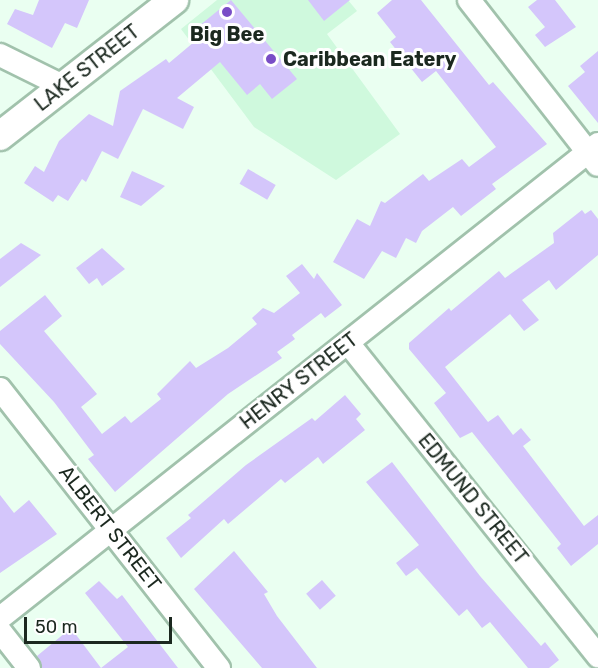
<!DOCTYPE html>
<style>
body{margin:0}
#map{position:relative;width:598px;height:668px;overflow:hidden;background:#eafff1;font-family:Rubik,sans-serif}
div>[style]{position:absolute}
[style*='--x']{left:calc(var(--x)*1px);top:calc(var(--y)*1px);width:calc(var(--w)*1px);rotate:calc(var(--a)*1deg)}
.built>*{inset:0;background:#cff9dd}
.building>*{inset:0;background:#d4c6fb;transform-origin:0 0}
.roads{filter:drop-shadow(2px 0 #a1c2ac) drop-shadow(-2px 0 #a1c2ac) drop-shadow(0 2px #a1c2ac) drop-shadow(0 -2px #a1c2ac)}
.minor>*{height:22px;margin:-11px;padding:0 11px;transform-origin:11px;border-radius:11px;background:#fff}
.major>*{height:28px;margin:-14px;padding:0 14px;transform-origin:14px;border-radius:14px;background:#fff}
.dots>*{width:16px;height:16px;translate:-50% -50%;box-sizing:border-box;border:3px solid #fff;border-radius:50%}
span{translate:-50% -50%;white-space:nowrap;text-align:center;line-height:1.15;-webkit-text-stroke:6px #fff;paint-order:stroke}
.poi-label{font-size:20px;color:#1b281f;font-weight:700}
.left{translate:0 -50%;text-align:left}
.street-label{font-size:20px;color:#1b281f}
.scale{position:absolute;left:24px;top:617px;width:148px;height:27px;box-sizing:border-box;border:3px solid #1b281f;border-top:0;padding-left:8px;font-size:18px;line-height:21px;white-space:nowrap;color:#1b281f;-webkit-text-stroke:4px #fff;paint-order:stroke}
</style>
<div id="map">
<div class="built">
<i style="clip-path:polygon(217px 0,348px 0,357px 11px,327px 34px,400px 134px,336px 180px,254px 127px,181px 29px)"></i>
</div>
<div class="building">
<i style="clip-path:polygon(39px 0,89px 0,77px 28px,65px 23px,52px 48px,7px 24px,15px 9px,33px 15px)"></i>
<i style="clip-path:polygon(231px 0,297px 79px,272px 99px,260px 84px,247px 95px,220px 62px,177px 98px,194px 107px,183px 129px,143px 109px,118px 159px,102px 151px,86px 182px,82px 179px,68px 201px,58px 195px,53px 202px,24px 183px,35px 166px,44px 172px,59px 141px,89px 114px,113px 126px,120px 91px,166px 59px,169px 63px,200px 37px,194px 30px)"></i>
<i style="clip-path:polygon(308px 0,350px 0,324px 21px)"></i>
<i style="clip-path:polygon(392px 0,421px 0,489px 85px,493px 82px,547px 144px,492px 184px,496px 189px,461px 216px,453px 207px,422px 231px,416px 243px,406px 238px,396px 258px,382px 251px,364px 279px,333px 262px,357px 219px,370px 226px,381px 201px,385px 203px,423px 174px,429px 181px,462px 159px,469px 167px,496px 147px,436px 71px,422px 82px,390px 42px,396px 37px,377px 13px)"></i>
<i style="clip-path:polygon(537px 0,555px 0,576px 27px,545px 47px,535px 35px,545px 27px,528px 7px)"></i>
<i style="clip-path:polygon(598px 51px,598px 123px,568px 86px,585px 72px,580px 66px)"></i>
<i style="left:248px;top:169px;width:32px;height:17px;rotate:30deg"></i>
<i style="clip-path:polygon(132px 171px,165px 186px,141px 206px,120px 197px)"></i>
<i style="clip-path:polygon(582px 210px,585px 214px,591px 210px,598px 219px,598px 255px,556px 290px,549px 280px,522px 300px,539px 320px,524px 331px,510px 314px,445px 367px,488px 422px,498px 415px,513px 435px,521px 428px,531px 440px,523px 446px,584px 526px,598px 515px,598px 544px,571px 566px,557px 548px,561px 544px,472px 432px,460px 438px,434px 403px,446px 393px,409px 349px,409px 343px,449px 308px,451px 311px,499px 271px,505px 278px,554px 243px,553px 233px)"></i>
<i style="clip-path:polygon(21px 243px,41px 255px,0 287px,0 259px)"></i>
<i style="clip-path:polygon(102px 248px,125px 269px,102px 286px,97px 278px,89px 284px,76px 268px)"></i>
<i style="clip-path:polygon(302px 264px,314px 279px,317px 273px,342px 305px,325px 318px,321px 313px,292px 335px,295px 339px,277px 352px,282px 358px,228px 394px,115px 492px,88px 459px,94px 455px,54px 402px,0 344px,0 331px,45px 295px,62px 316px,44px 331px,97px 394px,81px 407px,102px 434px,125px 416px,131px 423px,161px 399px,157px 394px,190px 361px,196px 368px,228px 348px,257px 324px,252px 318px,263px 308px,274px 313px,300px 293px,286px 276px)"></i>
<i style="clip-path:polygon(345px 395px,361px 414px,356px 419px,365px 430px,323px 464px,318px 457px,285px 483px,281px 479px,228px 524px,224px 519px,181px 558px,166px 538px,191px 518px,188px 515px,246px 465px,312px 418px,315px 421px)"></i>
<i style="clip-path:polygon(392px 462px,480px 576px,541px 646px,545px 642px,559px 660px,549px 668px,528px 668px,490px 622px,482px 628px,467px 609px,459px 616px,417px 568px,406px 576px,396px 563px,419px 545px,366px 482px)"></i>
<i style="clip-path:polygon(0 495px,14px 513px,29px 500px,57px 534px,0 573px)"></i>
<i style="clip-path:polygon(234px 551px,268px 592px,264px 594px,277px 616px,317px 668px,262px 668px,194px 589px)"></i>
<i style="left:322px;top:580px;width:21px;height:21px;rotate:49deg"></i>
<i style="clip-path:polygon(99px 581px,117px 599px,122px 595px,178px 668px,42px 668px,37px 656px,71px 628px,101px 668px,128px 647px,85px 593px)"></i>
</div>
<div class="roads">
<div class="minor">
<i style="--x:469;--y:0;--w:209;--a:52"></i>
<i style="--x:0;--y:55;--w:70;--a:26.2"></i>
<i style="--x:348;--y:343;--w:401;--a:51.4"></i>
<i style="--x:0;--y:389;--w:355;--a:51.9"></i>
<i style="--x:0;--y:618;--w:763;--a:-38.4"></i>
<i style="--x:0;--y:631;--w:47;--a:51.9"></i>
</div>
<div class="major">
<i style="--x:0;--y:136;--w:221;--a:-38"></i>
</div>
</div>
<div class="dots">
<i style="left:227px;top:12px;background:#794dc6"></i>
<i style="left:271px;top:59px;background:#794dc6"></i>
</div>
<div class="poi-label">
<span style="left:227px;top:34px">Big Bee</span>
<span class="left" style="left:283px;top:59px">Caribbean Eatery</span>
</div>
<div class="street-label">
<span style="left:87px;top:68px;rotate:-38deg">LAKE STREET</span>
<span style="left:299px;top:381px;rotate:-38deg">HENRY STREET</span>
<span style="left:473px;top:499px;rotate:51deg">EDMUND STREET</span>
<span style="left:110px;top:528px;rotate:52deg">ALBERT STREET</span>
</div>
<div class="scale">50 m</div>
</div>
